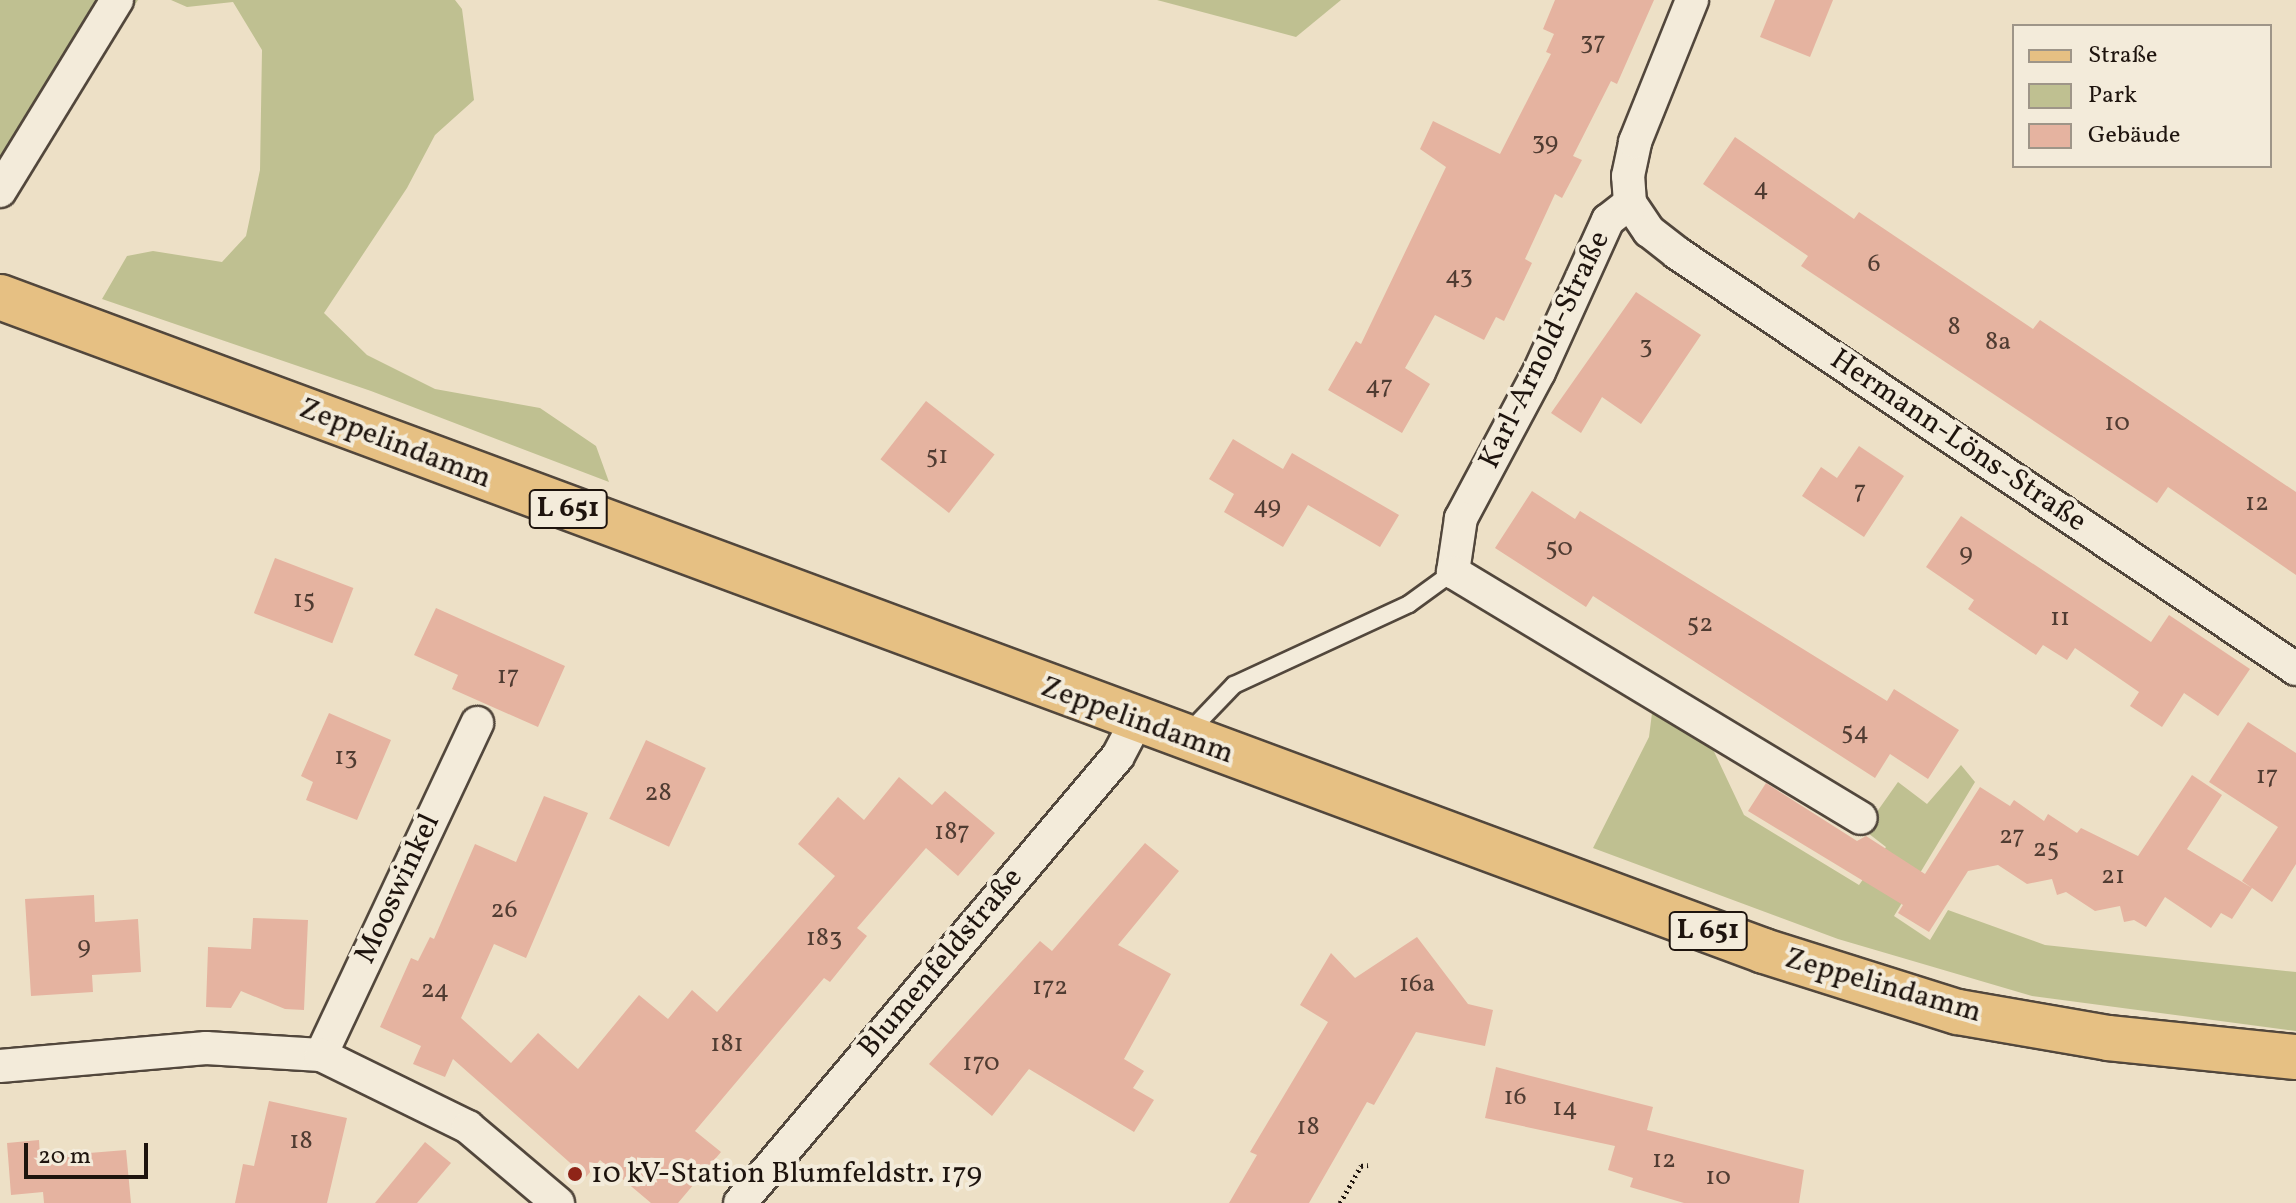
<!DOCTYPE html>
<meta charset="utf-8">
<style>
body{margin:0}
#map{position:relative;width:2296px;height:1203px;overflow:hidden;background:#ede0c6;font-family:Vollkorn,serif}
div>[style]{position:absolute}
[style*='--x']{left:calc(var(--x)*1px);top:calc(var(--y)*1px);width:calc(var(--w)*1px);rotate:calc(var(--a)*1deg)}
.green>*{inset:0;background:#bfc091}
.building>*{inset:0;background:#e5b3a0;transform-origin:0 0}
.path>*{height:5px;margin-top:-2.5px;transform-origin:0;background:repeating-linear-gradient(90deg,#1e140e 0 2px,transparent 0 6px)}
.roads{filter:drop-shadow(2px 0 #52473c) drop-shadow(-2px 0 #52473c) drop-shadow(0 2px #52473c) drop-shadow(0 -2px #52473c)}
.service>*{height:16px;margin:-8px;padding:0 8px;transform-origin:8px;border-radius:8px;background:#f3ebda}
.minor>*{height:32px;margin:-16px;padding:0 16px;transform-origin:16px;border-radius:16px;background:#f3ebda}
.primary>*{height:44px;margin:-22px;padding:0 22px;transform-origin:22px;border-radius:22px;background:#e6c083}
.dots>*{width:22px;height:22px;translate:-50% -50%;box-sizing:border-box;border:4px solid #f3ebda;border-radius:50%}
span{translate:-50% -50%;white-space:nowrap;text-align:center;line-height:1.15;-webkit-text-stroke:8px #f3ebda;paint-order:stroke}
.number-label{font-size:26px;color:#503c32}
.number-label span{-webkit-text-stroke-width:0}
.shield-label span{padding:2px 6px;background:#f3ebda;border:2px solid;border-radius:6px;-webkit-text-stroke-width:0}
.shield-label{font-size:28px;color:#1e140e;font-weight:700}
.street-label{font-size:30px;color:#1e140e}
.poi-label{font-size:30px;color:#1e140e}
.left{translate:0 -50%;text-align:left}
.legend{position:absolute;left:2012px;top:24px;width:260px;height:144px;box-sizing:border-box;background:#f3ebda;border:2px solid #9e9588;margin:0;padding:10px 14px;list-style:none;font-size:24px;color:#1e140e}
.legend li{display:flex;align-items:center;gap:16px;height:40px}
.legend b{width:40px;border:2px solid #9e9588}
.scale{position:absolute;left:24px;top:1143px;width:124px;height:36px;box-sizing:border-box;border:4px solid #1e140e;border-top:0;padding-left:10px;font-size:24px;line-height:28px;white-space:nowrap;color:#1e140e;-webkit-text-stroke:6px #f3ebda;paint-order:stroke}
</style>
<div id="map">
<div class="green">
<i style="clip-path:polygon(0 0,138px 0,24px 177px,0 161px)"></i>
<i style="clip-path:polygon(171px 0,455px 0,462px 9px,474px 100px,435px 135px,407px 188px,324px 313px,367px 355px,435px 389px,540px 408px,596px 446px,609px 482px,371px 391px,102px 299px,127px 256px,153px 251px,222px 262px,246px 236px,260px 170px,262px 50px,233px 2px,187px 7px)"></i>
<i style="clip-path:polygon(1157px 0,1341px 0,1296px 37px)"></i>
<i style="clip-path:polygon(1653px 705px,1710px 743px,1744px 815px,1859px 885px,1886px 847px,1864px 830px,1898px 782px,1927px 804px,1961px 765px,1975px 782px,1894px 916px,1930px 940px,1948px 910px,2045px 945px,2296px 972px,2296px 1031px,2032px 996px,1838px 939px,1593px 848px,1649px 737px)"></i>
</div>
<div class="building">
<i style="clip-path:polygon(1555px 0,1654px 0,1617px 84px,1611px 81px,1573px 156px,1582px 160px,1562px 198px,1555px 194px,1525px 259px,1532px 263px,1504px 321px,1496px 317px,1484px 340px,1435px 315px,1405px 368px,1430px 384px,1402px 433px,1328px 390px,1356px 341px,1361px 344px,1446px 167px,1420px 149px,1433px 121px,1500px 154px,1551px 54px,1546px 52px,1554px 34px,1543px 29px)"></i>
<i style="clip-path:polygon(1775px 0,1833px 0,1810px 57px,1760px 37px)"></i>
<i style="clip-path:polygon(1735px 137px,1854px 219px,1859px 212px,2033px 329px,2040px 320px,2296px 492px,2296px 575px,2168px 487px,2157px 503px,1801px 266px,1808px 256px,1703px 184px)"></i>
<i style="clip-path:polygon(1636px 292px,1701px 335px,1641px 424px,1602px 397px,1581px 433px,1551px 413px)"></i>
<i style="left:926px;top:401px;width:87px;height:74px;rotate:38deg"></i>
<i style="clip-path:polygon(1233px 439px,1283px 469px,1292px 453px,1399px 515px,1380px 547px,1308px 505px,1283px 547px,1224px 512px,1234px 494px,1209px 479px)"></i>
<i style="clip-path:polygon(1859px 446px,1904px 476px,1864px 537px,1802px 496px,1821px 467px,1837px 478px)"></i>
<i style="clip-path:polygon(1532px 491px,1575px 519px,1580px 511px,1887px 701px,1894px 689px,1959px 730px,1928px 779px,1890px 754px,1875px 778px,1593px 596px,1586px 607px,1495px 548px)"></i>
<i style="clip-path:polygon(1961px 516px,2151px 642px,2169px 615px,2250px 669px,2218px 716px,2184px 693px,2162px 727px,2130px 706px,2139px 692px,2075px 648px,2067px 660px,2043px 645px,2036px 655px,1968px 609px,1974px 600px,1926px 567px)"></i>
<i style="left:275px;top:558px;width:84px;height:59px;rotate:21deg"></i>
<i style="clip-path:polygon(436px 608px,565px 666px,538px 727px,452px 689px,458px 675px,414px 655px)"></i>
<i style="clip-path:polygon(329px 713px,391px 740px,357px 820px,306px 800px,313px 782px,301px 776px)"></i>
<i style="clip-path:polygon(2248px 722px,2296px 753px,2296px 864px,2272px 902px,2252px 888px,2232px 919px,2221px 913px,2211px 928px,2165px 897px,2146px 927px,2134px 920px,2124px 922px,2120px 906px,2095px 911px,2066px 892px,2057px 895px,2052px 879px,2027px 884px,1998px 865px,1968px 871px,1929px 932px,1898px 913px,1903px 905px,1748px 811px,1766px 783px,1857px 841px,1866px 836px,1925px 874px,1980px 787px,2010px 806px,2014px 800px,2044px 821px,2048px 814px,2077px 833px,2081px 828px,2138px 856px,2192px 775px,2222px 795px,2187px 849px,2252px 888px,2242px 881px,2278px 827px,2209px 782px)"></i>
<i style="left:646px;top:740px;width:66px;height:87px;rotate:25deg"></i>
<i style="clip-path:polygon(899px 777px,932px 805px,945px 791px,995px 833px,958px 876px,926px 848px,857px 928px,867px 936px,830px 982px,824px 978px,695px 1131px,721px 1152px,678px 1203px,651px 1203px,600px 1160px,586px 1177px,453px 1059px,445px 1077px,413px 1064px,421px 1046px,380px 1027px,411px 958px,418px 961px,430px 937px,434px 939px,475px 844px,516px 862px,544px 796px,588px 813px,526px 958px,494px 944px,461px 1018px,511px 1063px,538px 1033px,578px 1069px,639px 995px,668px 1019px,692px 990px,717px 1012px,835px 876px,798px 844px,838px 797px,864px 820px)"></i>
<i style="clip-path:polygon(1145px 843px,1179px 871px,1118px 945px,1171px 974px,1124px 1059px,1144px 1071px,1133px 1088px,1154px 1100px,1134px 1132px,1029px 1069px,992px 1116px,929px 1064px,1040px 941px,1052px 951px)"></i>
<i style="clip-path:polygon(94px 895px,95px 922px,138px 919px,141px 972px,92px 975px,93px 992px,31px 996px,25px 899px)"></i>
<i style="clip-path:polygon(253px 918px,308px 920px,304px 1010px,285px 1009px,241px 991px,231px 1008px,206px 1007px,208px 947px,251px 949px)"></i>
<i style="clip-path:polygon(1417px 937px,1468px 1004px,1493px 1010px,1485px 1046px,1416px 1032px,1374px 1105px,1367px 1102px,1309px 1203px,1229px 1203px,1257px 1155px,1250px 1152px,1328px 1022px,1300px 1005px,1331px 953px,1355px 978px)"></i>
<i style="clip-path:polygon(1496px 1067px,1653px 1107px,1647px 1130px,1804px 1170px,1799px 1203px,1684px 1203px,1630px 1187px,1633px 1178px,1608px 1170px,1615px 1146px,1485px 1118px)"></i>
<i style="clip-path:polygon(269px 1101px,347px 1118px,327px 1203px,235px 1203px,243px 1164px,254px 1166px)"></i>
<i style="clip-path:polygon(39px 1140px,40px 1157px,126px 1150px,131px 1203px,44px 1203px,43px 1192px,11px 1195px,7px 1143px)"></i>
<i style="clip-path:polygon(425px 1142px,451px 1163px,417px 1203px,375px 1203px)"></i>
</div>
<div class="path">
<i style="--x:1340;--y:1203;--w:43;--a:-60.4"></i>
<i style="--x:1361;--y:1166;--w:7;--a:-8"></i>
</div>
<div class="roads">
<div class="service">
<i style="--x:1187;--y:734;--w:68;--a:-46.2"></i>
<i style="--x:1234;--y:685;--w:193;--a:-24.8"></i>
<i style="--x:1409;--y:604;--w:54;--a:-36"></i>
</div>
<div class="minor">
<i style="--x:0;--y:191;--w:224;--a:-58.5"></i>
<i style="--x:1630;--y:203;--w:28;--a:142"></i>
<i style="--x:1608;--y:220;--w:167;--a:114.4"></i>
<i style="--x:1539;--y:372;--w:166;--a:118.1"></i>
<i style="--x:1461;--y:518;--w:55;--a:98.4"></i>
<i style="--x:1453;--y:572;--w:476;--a:31.1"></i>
<i style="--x:1630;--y:203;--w:34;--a:56"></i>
<i style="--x:1649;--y:231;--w:36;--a:38"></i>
<i style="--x:1677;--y:253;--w:746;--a:33.9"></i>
<i style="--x:1630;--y:203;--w:27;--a:-94"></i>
<i style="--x:1628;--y:176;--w:35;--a:-78"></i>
<i style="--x:1635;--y:142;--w:153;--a:-68.1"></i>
<i style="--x:321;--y:1055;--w:367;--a:-64.8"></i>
<i style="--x:0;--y:1066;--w:207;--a:-5"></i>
<i style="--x:206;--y:1048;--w:115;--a:3.5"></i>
<i style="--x:321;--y:1055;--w:164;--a:26.1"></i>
<i style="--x:468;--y:1127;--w:118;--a:40.2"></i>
<i style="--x:740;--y:1203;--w:585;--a:-49.78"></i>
<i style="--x:1118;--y:756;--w:41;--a:-62.2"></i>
</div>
<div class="primary">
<i style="--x:0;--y:297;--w:1881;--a:20.34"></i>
<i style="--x:1764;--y:951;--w:203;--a:17.5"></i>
<i style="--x:1958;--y:1012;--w:152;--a:9.8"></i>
<i style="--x:2108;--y:1038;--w:189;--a:5.8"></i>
</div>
</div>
<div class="dots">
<i style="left:575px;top:1174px;background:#8f2418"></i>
</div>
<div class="number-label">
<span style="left:1593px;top:43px">37</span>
<span style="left:1545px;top:143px">39</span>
<span style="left:1761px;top:189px">4</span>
<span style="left:1874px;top:265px">6</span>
<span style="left:1459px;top:277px">43</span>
<span style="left:1954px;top:328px">8</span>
<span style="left:1998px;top:343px">8a</span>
<span style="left:1646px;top:347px">3</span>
<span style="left:1379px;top:387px">47</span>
<span style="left:2117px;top:424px">10</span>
<span style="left:937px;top:457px">51</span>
<span style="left:1860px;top:492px">7</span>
<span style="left:2257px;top:504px">12</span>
<span style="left:1267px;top:507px">49</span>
<span style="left:1559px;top:549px">50</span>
<span style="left:1966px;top:554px">9</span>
<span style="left:304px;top:601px">15</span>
<span style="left:2060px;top:619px">11</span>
<span style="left:1700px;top:625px">52</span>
<span style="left:508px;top:677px">17</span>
<span style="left:1855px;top:733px">54</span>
<span style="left:346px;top:758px">13</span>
<span style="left:2267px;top:777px">17</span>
<span style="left:658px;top:794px">28</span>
<span style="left:952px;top:833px">187</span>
<span style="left:2012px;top:837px">27</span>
<span style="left:2046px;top:850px">25</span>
<span style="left:2113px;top:877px">21</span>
<span style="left:504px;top:911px">26</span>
<span style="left:824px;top:939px">183</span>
<span style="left:84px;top:947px">9</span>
<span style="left:1417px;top:985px">16a</span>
<span style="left:1050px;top:988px">172</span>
<span style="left:435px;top:991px">24</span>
<span style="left:727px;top:1045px">181</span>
<span style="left:981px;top:1064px">170</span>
<span style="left:1515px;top:1098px">16</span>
<span style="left:1565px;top:1109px">14</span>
<span style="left:1308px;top:1128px">18</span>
<span style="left:301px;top:1142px">18</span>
<span style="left:1664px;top:1161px">12</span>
<span style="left:1718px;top:1178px">10</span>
</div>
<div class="shield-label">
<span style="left:568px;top:509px">L 651</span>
<span style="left:1708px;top:931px">L 651</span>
</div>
<div class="street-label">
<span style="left:1545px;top:350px;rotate:-64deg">Karl-Arnold-Straße</span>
<span style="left:1958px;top:441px;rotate:34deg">Hermann-Löns-Straße</span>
<span style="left:395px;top:444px;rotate:21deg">Zeppelindamm</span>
<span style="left:1137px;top:721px;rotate:20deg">Zeppelindamm</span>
<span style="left:398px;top:889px;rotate:-65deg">Mooswinkel</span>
<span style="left:941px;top:963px;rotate:-50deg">Blumenfeldstraße</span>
<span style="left:1883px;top:986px;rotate:16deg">Zeppelindamm</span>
</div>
<div class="poi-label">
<span class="left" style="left:591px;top:1174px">10 kV-Station Blumfeldstr. 179</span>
</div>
<ul class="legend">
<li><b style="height:10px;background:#e6c083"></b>Straße</li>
<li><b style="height:22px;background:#bfc091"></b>Park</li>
<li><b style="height:22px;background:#e5b3a0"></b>Gebäude</li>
</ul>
<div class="scale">20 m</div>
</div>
